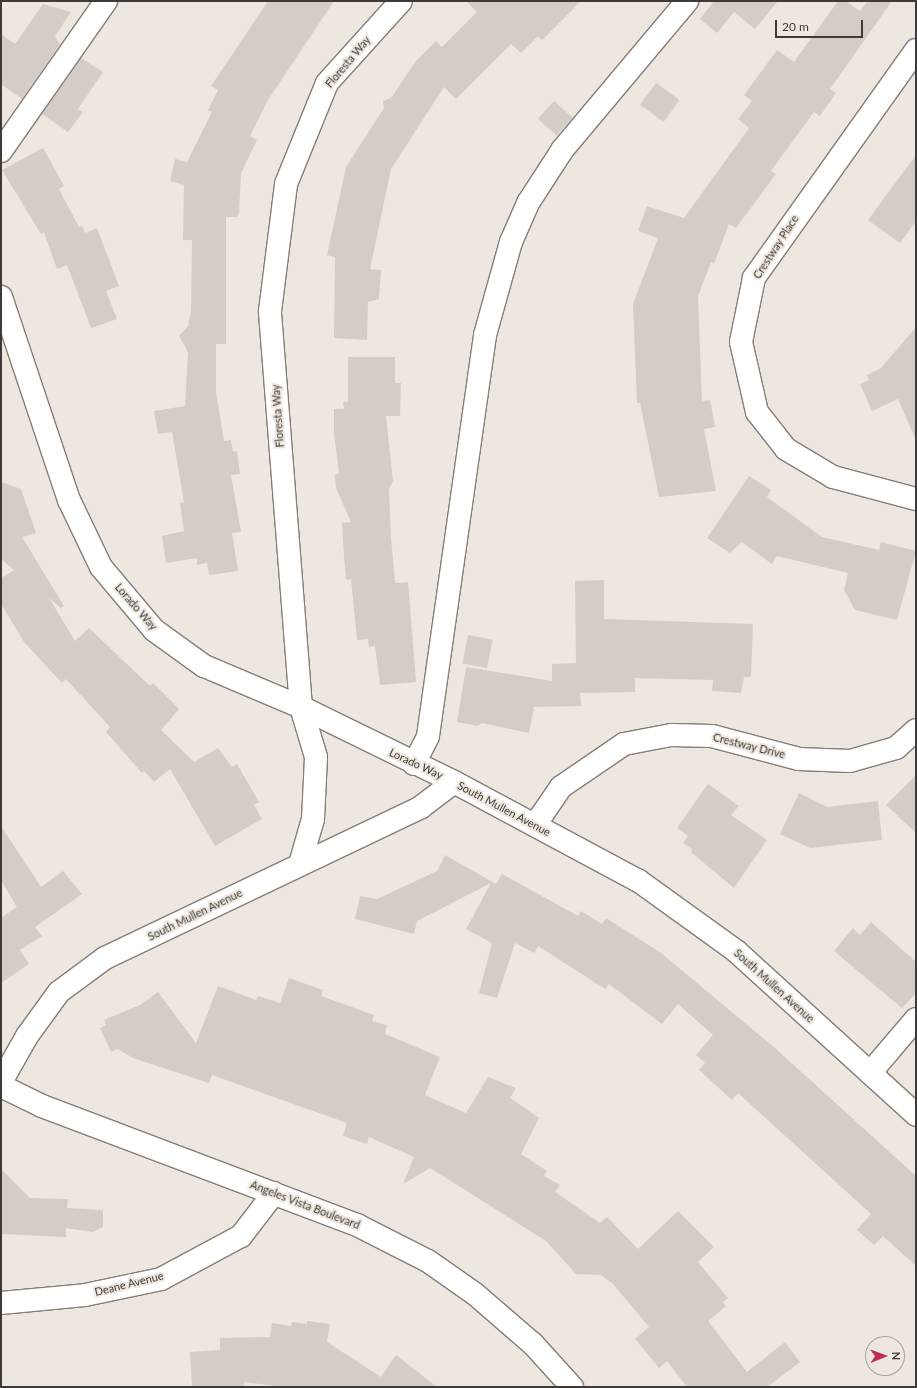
<!DOCTYPE html>
<style>
body{margin:0}
#map{position:relative;width:917px;height:1388px;overflow:hidden;background:#eee7df;font-family:Lato,sans-serif}
div>[style]{position:absolute}
[style*='--x']{left:calc(var(--x)*1px);top:calc(var(--y)*1px);width:calc(var(--w)*1px);rotate:calc(var(--a)*1deg)}
.building>*{inset:0;background:#d4cdc5;transform-origin:0 0}
.roads{filter:drop-shadow(1px 0 #847e77) drop-shadow(-1px 0 #847e77) drop-shadow(0 1px #847e77) drop-shadow(0 -1px #847e77)}
.minor>*{height:22px;margin:-11px;padding:0 11px;transform-origin:11px;border-radius:11px;background:#fff}
span{translate:-50% -50%;white-space:nowrap;text-align:center;line-height:1.15;-webkit-text-stroke:4px #eee7df;paint-order:stroke}
.street-label{font-size:11px;color:#3d3a37}
.frame{position:absolute;inset:0;border:2px solid #3d3a37;pointer-events:none}
.north{position:absolute;left:865px;top:1336px;width:40px;height:40px;box-sizing:border-box;background:#eee7df;border:1px solid #a7a29c;border-radius:50%;rotate:89deg;font-size:11px;font-weight:700;line-height:16px;text-align:center;color:#3d3a37}
.north::after{content:'';display:block;margin:auto;width:14px;height:18px;background:#bc2d58;clip-path:polygon(50% 0,100% 100%,50% 72%,0 100%)}
.scale{position:absolute;left:775px;top:20px;width:88px;height:18px;box-sizing:border-box;border:2px solid #3d3a37;border-top:0;padding-left:5px;font-size:12px;line-height:14px;white-space:nowrap;color:#3d3a37;-webkit-text-stroke:3px #eee7df;paint-order:stroke}
</style>
<div id="map">
<div class="building">
<i style="clip-path:polygon(268px 1px,334px 1px,268px 100px,250px 136px,257px 140px,241px 173px,239px 213px,237px 217px,226px 217px,226px 344px,216px 344px,216px 392px,224px 441px,231px 440px,233px 452px,237px 451px,240px 474px,231px 475px,241px 532px,232px 533px,238px 571px,209px 575px,207px 563px,197px 565px,197px 558px,166px 563px,162px 536px,184px 531px,180px 503px,184px 502px,172px 432px,158px 434px,154px 411px,185px 406px,188px 352px,179px 336px,188px 326px,191px 311px,192px 240px,183px 240px,184px 185px,170px 181px,175px 159px,187px 162px,212px 112px,208px 110px,218px 90px,211px 86px)"></i>
<i style="clip-path:polygon(466px 1px,581px 1px,542px 40px,538px 36px,521px 53px,511px 44px,456px 99px,444px 87px,391px 169px,370px 269px,381px 270px,379px 299px,368px 302px,367px 340px,334px 338px,335px 257px,327px 255px,346px 167px,384px 108px,383px 101px,391px 98px,416px 61px,436px 41px,442px 47px,477px 12px)"></i>
<i style="clip-path:polygon(714px 1px,778px 1px,755px 29px,734px 12px,717px 33px,700px 19px)"></i>
<i style="clip-path:polygon(838px 1px,846px 1px,860px 11px,868px 1px,892px 1px,830px 89px,836px 93px,820px 116px,814px 112px,771px 171px,776px 174px,736px 228px,729px 224px,714px 264px,711px 262px,698px 296px,702px 401px,710px 400px,715px 427px,704px 429px,716px 491px,659px 497px,640px 403px,637px 403px,633px 304px,658px 238px,638px 231px,647px 206px,684px 218px,749px 128px,738px 119px,752px 101px,744px 95px,777px 50px,794px 62px)"></i>
<i style="clip-path:polygon(43px 4px,71px 12px,55px 36px,60px 44px,22px 99px,1px 84px,1px 34px,15px 44px)"></i>
<i style="clip-path:polygon(81px 58px,103px 72px,78px 109px,83px 112px,68px 132px,42px 114px)"></i>
<i style="left:656px;top:83px;width:29px;height:27px;rotate:36deg"></i>
<i style="left:554px;top:101px;width:25px;height:24px;rotate:42deg"></i>
<i style="clip-path:polygon(43px 148px,64px 186px,59px 189px,79px 227px,82px 226px,85px 233px,97px 228px,119px 286px,106px 291px,117px 319px,91px 328px,67px 265px,57px 269px,44px 232px,41px 234px,2px 170px)"></i>
<i style="clip-path:polygon(916px 155px,916px 221px,900px 243px,868px 220px)"></i>
<i style="clip-path:polygon(916px 327px,916px 440px,898px 399px,872px 411px,860px 384px,869px 380px,867px 375px,881px 368px)"></i>
<i style="clip-path:polygon(348px 357px,395px 357px,395px 383px,401px 383px,400px 416px,386px 416px,393px 481px,389px 489px,391px 537px,395px 583px,408px 582px,416px 682px,380px 685px,375px 646px,369px 647px,368px 639px,357px 640px,351px 579px,346px 580px,344px 556px,342px 523px,351px 522px,336px 488px,335px 475px,339px 473px,334px 434px,334px 409px,344px 409px,343px 402px,348px 402px)"></i>
<i style="clip-path:polygon(749px 476px,771px 490px,767px 497px,822px 537px,879px 550px,881px 542px,916px 551px,897px 620px,855px 610px,844px 590px,848px 573px,777px 556px,772px 564px,742px 542px,730px 553px,707px 538px)"></i>
<i style="clip-path:polygon(1px 482px,21px 489px,36px 533px,22px 537px,64px 606px,61px 608px,49px 598px,75px 641px,89px 628px,150px 686px,153px 683px,179px 709px,161px 730px,194px 762px,218px 748px,232px 767px,237px 764px,259px 802px,254px 805px,262px 819px,215px 846px,170px 769px,154px 782px,144px 771px,142px 773px,106px 732px,110px 727px,66px 679px,62px 683px,24px 642px,1px 604px,1px 578px,14px 570px,1px 559px)"></i>
<i style="clip-path:polygon(604px 580px,604px 619px,753px 624px,751px 677px,744px 677px,741px 693px,712px 691px,713px 680px,635px 678px,635px 692px,580px 693px,581px 706px,534px 707px,529px 733px,482px 723px,478px 726px,457px 722px,466px 667px,552px 681px,552px 664px,576px 663px,575px 581px)"></i>
<i style="left:468px;top:635px;width:25px;height:29px;rotate:11deg"></i>
<i style="clip-path:polygon(916px 775px,916px 833px,886px 805px)"></i>
<i style="clip-path:polygon(708px 784px,739px 806px,731px 815px,767px 840px,734px 888px,691px 852px,692px 849px,683px 843px,688px 836px,677px 828px)"></i>
<i style="clip-path:polygon(799px 793px,827px 807px,878px 801px,882px 840px,810px 848px,780px 834px)"></i>
<i style="clip-path:polygon(1px 826px,41px 887px,63px 871px,82px 894px,35px 927px,42px 936px,20px 950px,29px 964px,1px 983px,1px 918px,17px 907px,1px 880px)"></i>
<i style="clip-path:polygon(445px 855px,496px 884px,502px 874px,578px 916px,581px 911px,602px 924px,606px 918px,661px 953px,776px 1049px,916px 1176px,916px 1266px,883px 1236px,874px 1245px,857px 1230px,871px 1214px,738px 1093px,732px 1100px,699px 1070px,705px 1063px,696px 1055px,713px 1035px,678px 1004px,662px 1024px,609px 984px,605px 989px,538px 946px,534px 953px,515px 943px,497px 998px,479px 993px,492px 943px,466px 929px,491px 883px,417px 921px,414px 934px,355px 919px,360px 896px,377px 899px,437px 871px)"></i>
<i style="clip-path:polygon(871px 922px,916px 962px,916px 993px,902px 1008px,834px 951px,853px 928px,860px 935px)"></i>
<i style="clip-path:polygon(289px 978px,323px 990px,321px 996px,374px 1015px,372px 1021px,387px 1025px,385px 1034px,440px 1057px,425px 1095px,466px 1113px,488px 1077px,516px 1088px,510px 1098px,539px 1118px,521px 1154px,547px 1171px,544px 1176px,560px 1185px,555px 1192px,600px 1223px,607px 1217px,638px 1249px,678px 1211px,714px 1247px,698px 1262px,728px 1298px,723px 1302px,726px 1306px,708px 1321px,747px 1372px,785px 1342px,800px 1362px,767px 1387px,687px 1387px,667px 1361px,659px 1368px,635px 1339px,649px 1327px,613px 1284px,601px 1275px,576px 1274px,546px 1241px,430px 1168px,403px 1184px,414px 1157px,369px 1137px,367px 1144px,343px 1136px,347px 1123px,212px 1075px,209px 1083px,133px 1058px,118px 1049px,111px 1052px,100px 1028px,106px 1025px,104px 1020px,140px 1005px,158px 992px,196px 1043px,218px 986px,256px 1000px,258px 996px,280px 1003px)"></i>
<i style="clip-path:polygon(1px 1169px,30px 1198px,68px 1199px,67px 1208px,103px 1210px,103px 1227px,93px 1232px,66px 1228px,66px 1237px,1px 1234px)"></i>
<i style="clip-path:polygon(307px 1321px,330px 1324px,327px 1342px,381px 1377px,396px 1355px,437px 1387px,283px 1387px,244px 1382px,244px 1387px,192px 1387px,190px 1352px,220px 1350px,220px 1338px,270px 1337px,272px 1323px,291px 1326px,292px 1322px,307px 1324px)"></i>
</div>
<div class="roads">
<div class="minor">
<i style="--x:916;--y:50;--w:280;--a:125.4"></i>
<i style="--x:754;--y:278;--w:65;--a:101.5"></i>
<i style="--x:741;--y:342;--w:72;--a:77.1"></i>
<i style="--x:757;--y:412;--w:47;--a:51.9"></i>
<i style="--x:786;--y:449;--w:55;--a:30.8"></i>
<i style="--x:833;--y:477;--w:86;--a:14.8"></i>
<i style="--x:1;--y:151;--w:183;--a:-55"></i>
<i style="--x:1;--y:297;--w:214;--a:71.5"></i>
<i style="--x:69;--y:500;--w:74;--a:64.5"></i>
<i style="--x:101;--y:567;--w:82;--a:49.9"></i>
<i style="--x:154;--y:630;--w:62;--a:35.8"></i>
<i style="--x:204;--y:666;--w:105;--a:22.9"></i>
<i style="--x:301;--y:707;--w:170;--a:26.1"></i>
<i style="--x:454;--y:782;--w:210;--a:28.2"></i>
<i style="--x:639;--y:881;--w:120;--a:35.8"></i>
<i style="--x:736;--y:951;--w:244;--a:42.3"></i>
<i style="--x:414;--y:764;--w:31;--a:-63"></i>
<i style="--x:428;--y:736;--w:405;--a:-81.9"></i>
<i style="--x:485;--y:335;--w:97;--a:-74.4"></i>
<i style="--x:511;--y:242;--w:43;--a:-66.4"></i>
<i style="--x:528;--y:203;--w:64;--a:-57.1"></i>
<i style="--x:563;--y:149;--w:193;--a:-50"></i>
<i style="--x:535;--y:825;--w:46;--a:-55.6"></i>
<i style="--x:561;--y:787;--w:76;--a:-34.3"></i>
<i style="--x:624;--y:744;--w:48;--a:-10.8"></i>
<i style="--x:671;--y:735;--w:41;--a:1.4"></i>
<i style="--x:712;--y:736;--w:90;--a:14.8"></i>
<i style="--x:799;--y:759;--w:51;--a:2.2"></i>
<i style="--x:850;--y:761;--w:48;--a:-15.8"></i>
<i style="--x:896;--y:748;--w:27;--a:-42"></i>
<i style="--x:300;--y:864;--w:47;--a:-73.9"></i>
<i style="--x:313;--y:819;--w:62;--a:-87.2"></i>
<i style="--x:316;--y:757;--w:52;--a:-106.7"></i>
<i style="--x:301;--y:707;--w:397;--a:-94.5"></i>
<i style="--x:270;--y:311;--w:128;--a:-82.8"></i>
<i style="--x:286;--y:184;--w:109;--a:-67.9"></i>
<i style="--x:327;--y:83;--w:110;--a:-47.9"></i>
<i style="--x:870;--y:1073;--w:71;--a:-49.6"></i>
<i style="--x:1;--y:1082;--w:53;--a:-60.5"></i>
<i style="--x:27;--y:1036;--w:54;--a:-54"></i>
<i style="--x:59;--y:992;--w:57;--a:-36.5"></i>
<i style="--x:105;--y:958;--w:350;--a:-25.5"></i>
<i style="--x:421;--y:807;--w:41;--a:-37.1"></i>
<i style="--x:1;--y:1086;--w:46;--a:26"></i>
<i style="--x:42;--y:1106;--w:337;--a:20.7"></i>
<i style="--x:357;--y:1225;--w:80;--a:26.9"></i>
<i style="--x:428;--y:1261;--w:57;--a:35.1"></i>
<i style="--x:475;--y:1294;--w:77;--a:40.8"></i>
<i style="--x:533;--y:1344;--w:58;--a:47.8"></i>
<i style="--x:1;--y:1303;--w:84;--a:-5.4"></i>
<i style="--x:85;--y:1295;--w:78;--a:-11.9"></i>
<i style="--x:161;--y:1279;--w:91;--a:-28.3"></i>
<i style="--x:241;--y:1236;--w:54;--a:-52.5"></i>
</div>
</div>
<div class="street-label">
<span style="left:348px;top:62px;rotate:-50deg">Floresta Way</span>
<span style="left:776px;top:247px;rotate:-57deg">Crestway Place</span>
<span style="left:278px;top:416px;rotate:-94deg">Floresta Way</span>
<span style="left:136px;top:607px;rotate:49deg">Lorado Way</span>
<span style="left:749px;top:746px;rotate:14deg">Crestway Drive</span>
<span style="left:416px;top:764px;rotate:25deg">Lorado Way</span>
<span style="left:504px;top:809px;rotate:28deg">South Mullen Avenue</span>
<span style="left:195px;top:915px;rotate:-26deg">South Mullen Avenue</span>
<span style="left:774px;top:986px;rotate:42deg">South Mullen Avenue</span>
<span style="left:305px;top:1205px;rotate:21deg">Angeles Vista Boulevard</span>
<span style="left:129px;top:1284px;rotate:-14deg">Deane Avenue</span>
</div>
<div class="frame"></div>
<div class="north">N</div>
<div class="scale">20 m</div>
</div>
